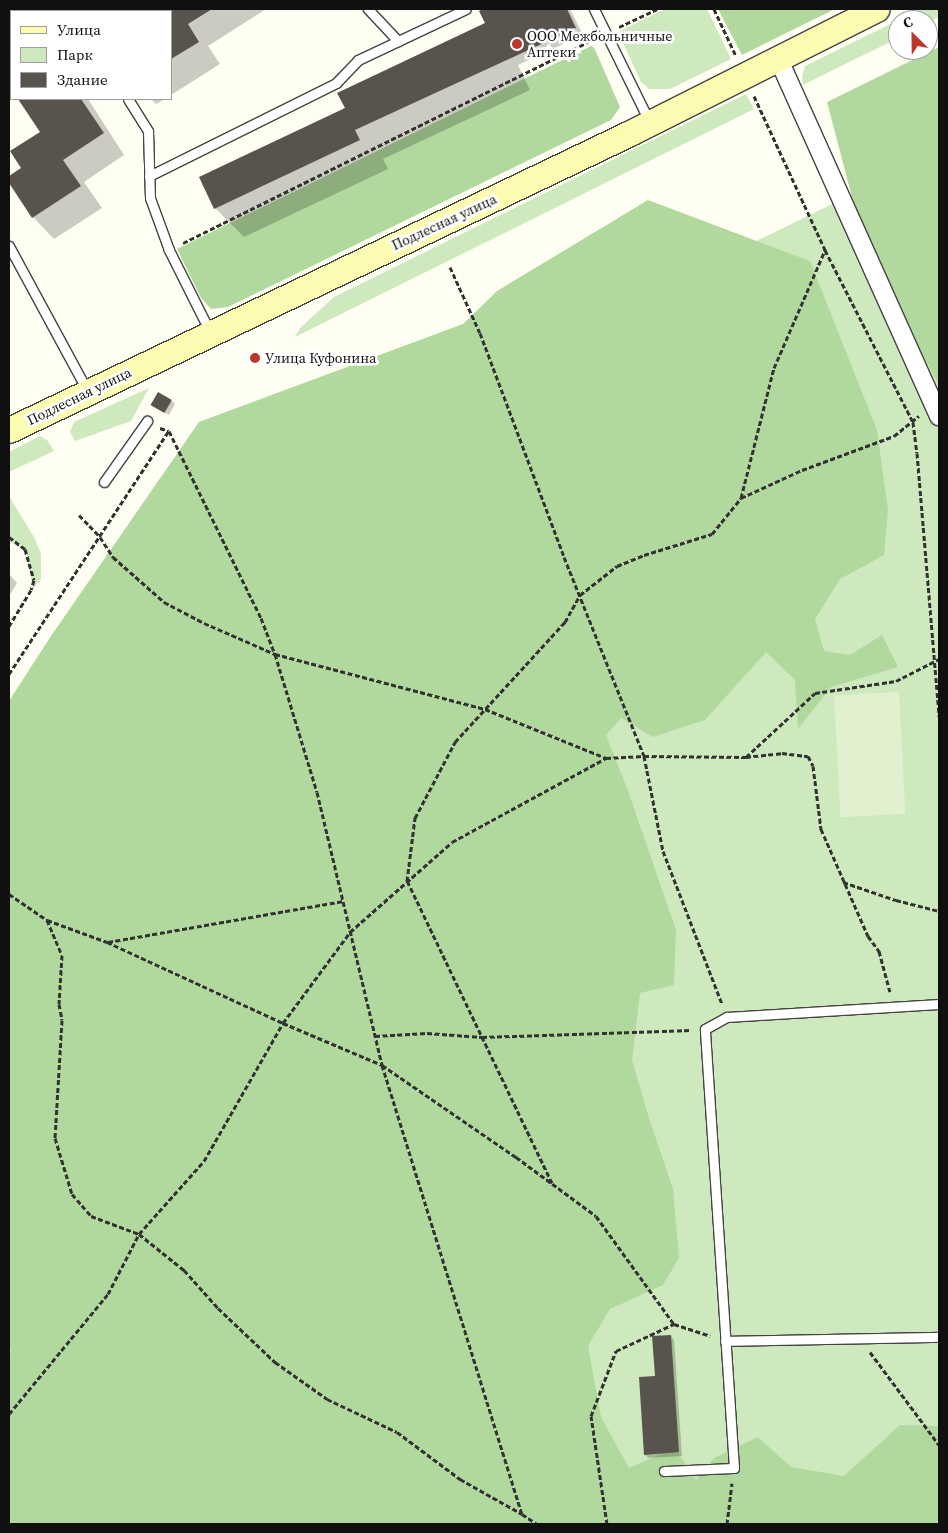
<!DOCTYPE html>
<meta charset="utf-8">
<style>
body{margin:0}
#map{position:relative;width:948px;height:1533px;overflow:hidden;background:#fffef3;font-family:"Source Serif 4",serif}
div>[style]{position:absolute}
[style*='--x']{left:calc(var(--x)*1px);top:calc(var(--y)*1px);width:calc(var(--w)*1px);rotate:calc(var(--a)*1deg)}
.green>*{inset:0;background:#cee9bd}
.forest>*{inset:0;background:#b1d99d}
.pitch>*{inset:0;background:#e1f0cf;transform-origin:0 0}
.shadow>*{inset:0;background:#0003}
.building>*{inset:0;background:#58534c;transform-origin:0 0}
.path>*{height:3px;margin-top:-1.5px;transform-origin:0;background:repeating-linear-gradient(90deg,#323232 0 5px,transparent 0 7.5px)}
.roads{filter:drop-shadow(1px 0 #434343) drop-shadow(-1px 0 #434343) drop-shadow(0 1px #434343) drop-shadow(0 -1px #434343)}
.lane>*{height:9px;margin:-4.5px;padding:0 4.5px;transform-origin:4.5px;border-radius:4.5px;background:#fff}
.street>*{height:18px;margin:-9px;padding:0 9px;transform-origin:9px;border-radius:9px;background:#fff}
.secondary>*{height:25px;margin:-12.5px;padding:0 12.5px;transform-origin:12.5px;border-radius:12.5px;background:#fbfcb1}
.dots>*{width:14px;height:14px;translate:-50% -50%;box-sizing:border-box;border:2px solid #fff;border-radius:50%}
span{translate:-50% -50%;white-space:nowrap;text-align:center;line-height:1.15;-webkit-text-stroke:5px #fff;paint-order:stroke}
.poi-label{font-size:14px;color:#101010}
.left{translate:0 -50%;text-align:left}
.street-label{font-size:14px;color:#101010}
.frame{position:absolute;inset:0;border:10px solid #101010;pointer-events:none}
.legend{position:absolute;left:10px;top:10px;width:162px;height:90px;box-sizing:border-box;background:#fff;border:1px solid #9f9f9f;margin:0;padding:6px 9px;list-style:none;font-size:15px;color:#101010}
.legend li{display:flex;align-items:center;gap:10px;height:25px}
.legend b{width:25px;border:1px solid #9f9f9f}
.north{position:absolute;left:888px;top:10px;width:50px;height:50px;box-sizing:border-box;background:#fff;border:1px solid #9f9f9f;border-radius:50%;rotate:337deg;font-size:14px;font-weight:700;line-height:20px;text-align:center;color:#101010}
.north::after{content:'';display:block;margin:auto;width:18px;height:22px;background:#bc362b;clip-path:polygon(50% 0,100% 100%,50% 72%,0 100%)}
</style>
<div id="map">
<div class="green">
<i style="clip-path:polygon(665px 9px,707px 9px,731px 59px,670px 89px,649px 89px,641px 82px,618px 32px)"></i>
<i style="clip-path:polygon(921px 9px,939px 9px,939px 17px,928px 23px,928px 20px,898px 20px,898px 38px,803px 85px,802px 76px,805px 66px)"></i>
<i style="clip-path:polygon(746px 94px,754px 109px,295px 337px,300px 328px,334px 297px)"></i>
<i style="clip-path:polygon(939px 152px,939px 1524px,9px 1524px,9px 820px,125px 549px)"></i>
<i style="clip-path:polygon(149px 388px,131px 421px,75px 441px,70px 432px,74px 422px)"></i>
<i style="clip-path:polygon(40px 436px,47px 440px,54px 451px,9px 472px,9px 452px)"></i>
<i style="clip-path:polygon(9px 496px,34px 537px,41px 554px,41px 579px,33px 589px,26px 551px,9px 541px)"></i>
</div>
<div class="forest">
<i style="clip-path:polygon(718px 9px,835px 9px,742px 55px)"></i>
<i style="clip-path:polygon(593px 45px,620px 107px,611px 120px,228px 307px,211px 309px,201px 298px,177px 249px)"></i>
<i style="clip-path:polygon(939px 47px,939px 385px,899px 311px,893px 290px,853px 201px,827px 102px)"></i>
<i style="clip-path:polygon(648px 200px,810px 261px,877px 430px,888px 510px,884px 555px,840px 579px,815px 619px,824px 651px,850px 655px,882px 635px,898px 667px,831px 687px,798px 729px,795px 680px,766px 652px,705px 720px,653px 737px,621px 718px,606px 735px,627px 788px,676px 930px,674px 985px,640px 993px,632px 1060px,649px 1118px,673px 1189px,679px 1258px,663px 1285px,610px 1309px,588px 1346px,601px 1417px,629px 1468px,675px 1448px,696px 1480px,714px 1458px,758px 1437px,791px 1467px,844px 1476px,900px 1425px,939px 1426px,939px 1524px,9px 1524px,9px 1358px,11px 1351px,9px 1343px,9px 701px,51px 636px,199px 422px,463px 324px,497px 291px)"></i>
</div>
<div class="pitch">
<i style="left:899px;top:692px;width:122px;height:65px;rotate:87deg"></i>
</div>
<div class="shadow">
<i style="clip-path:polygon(9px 9px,29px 9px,31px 11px,11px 11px,11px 86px,9px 82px)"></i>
<i style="clip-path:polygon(115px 9px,266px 9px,208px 46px,220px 64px,171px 95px,171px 11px,111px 11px)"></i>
<i style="clip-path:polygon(486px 9px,570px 9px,583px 35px,518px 65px,530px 90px,383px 159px,388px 169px,244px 237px,215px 208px,346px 109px,486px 24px,481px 11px)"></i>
<i style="clip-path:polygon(19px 99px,88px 99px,124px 155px,84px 182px,102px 208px,54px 239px,33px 217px,9px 180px,9px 178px,23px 169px,41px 133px)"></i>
<i style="clip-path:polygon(151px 99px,165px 99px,156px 104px)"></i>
<i style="clip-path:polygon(172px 401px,175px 404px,169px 415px,153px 405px)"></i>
<i style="clip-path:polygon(9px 574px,17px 583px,9px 596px)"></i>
<i style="clip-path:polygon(671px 1336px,674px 1340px,682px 1456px,648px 1458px,645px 1454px,656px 1377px)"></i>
</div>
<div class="building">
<i style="clip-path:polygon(9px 9px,23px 9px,24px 11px,11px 11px,11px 89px,9px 85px)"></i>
<i style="clip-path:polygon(113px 9px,212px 9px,188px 24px,199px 42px,171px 59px,171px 11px,109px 11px)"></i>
<i style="clip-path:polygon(483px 9px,567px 9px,576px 28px,355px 130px,360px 140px,214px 209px,199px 177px,345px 108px,337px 93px,485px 23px,479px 11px)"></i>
<i style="clip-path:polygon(18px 99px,81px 99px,104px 133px,63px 160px,81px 186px,32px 218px,9px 183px,9px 176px,21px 168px,10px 151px,40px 132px)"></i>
<i style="left:158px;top:392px;width:16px;height:15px;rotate:30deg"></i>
<i style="clip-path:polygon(671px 1335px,679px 1452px,644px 1455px,639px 1377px,655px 1376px,652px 1336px)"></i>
</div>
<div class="path">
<i style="--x:714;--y:9;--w:52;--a:64.9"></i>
<i style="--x:619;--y:27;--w:42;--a:-25.3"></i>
<i style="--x:754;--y:96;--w:170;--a:65.2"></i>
<i style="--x:825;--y:250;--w:193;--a:62.9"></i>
<i style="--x:913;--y:422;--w:31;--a:83"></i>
<i style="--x:917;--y:453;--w:265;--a:85.2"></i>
<i style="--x:183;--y:243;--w:459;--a:-26.4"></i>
<i style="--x:450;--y:267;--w:72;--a:65.6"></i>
<i style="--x:480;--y:333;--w:239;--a:69.4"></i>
<i style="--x:564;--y:557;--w:214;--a:68.1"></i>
<i style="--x:644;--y:756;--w:97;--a:78.7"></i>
<i style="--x:663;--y:851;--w:164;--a:68.9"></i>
<i style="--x:160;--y:428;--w:9;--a:18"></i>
<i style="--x:169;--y:431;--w:208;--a:63.8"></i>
<i style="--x:261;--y:618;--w:39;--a:69"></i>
<i style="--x:275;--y:654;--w:144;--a:73.1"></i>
<i style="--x:317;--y:792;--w:281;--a:76.6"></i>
<i style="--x:382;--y:1065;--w:163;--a:34.5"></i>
<i style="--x:516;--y:1157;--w:99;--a:36.4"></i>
<i style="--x:596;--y:1216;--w:133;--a:54.2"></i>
<i style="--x:674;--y:1324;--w:38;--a:18"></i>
<i style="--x:741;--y:498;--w:134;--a:-75.8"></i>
<i style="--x:774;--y:368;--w:129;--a:-66.6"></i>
<i style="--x:79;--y:515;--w:30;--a:46"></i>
<i style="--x:100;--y:537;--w:24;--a:57"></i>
<i style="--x:113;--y:557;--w:68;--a:41.4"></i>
<i style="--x:164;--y:602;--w:45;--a:27.7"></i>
<i style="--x:204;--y:623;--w:77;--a:23.6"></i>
<i style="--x:275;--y:654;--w:217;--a:14.7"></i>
<i style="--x:485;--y:709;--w:131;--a:22"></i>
<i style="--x:9;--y:537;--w:20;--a:37"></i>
<i style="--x:25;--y:549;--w:32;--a:74"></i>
<i style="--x:34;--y:580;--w:10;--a:107"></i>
<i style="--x:31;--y:590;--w:42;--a:121.4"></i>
<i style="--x:9;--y:674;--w:290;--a:-56.7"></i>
<i style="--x:746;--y:757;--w:94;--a:-42.8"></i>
<i style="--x:815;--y:693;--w:82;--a:-8.4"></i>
<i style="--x:896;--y:681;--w:48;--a:-27.1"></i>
<i style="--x:843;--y:882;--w:56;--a:18.8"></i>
<i style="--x:896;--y:900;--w:44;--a:14.3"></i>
<i style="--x:9;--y:894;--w:46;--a:34.4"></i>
<i style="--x:47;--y:920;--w:64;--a:20.1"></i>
<i style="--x:107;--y:942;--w:194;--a:24.7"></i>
<i style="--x:283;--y:1023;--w:108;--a:23"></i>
<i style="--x:382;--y:1065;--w:470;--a:72.7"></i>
<i style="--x:522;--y:1514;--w:18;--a:34"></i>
<i style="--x:47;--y:920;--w:38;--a:67"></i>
<i style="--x:62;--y:955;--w:49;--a:93.5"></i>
<i style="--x:59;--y:1004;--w:16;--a:79"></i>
<i style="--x:62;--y:1020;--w:118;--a:93.4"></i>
<i style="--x:55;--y:1138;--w:59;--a:73.1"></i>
<i style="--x:72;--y:1194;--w:29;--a:49"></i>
<i style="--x:91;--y:1216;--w:51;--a:20.6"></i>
<i style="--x:139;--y:1234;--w:58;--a:38.7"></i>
<i style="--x:184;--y:1270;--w:51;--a:48.2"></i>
<i style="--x:218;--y:1308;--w:79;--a:43.5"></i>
<i style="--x:275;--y:1362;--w:64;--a:35.4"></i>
<i style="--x:327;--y:1399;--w:77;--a:25.2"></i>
<i style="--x:397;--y:1432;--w:79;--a:36.7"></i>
<i style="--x:460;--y:1479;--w:71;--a:29.4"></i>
<i style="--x:108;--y:942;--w:239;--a:-9.9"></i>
<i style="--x:375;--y:1036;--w:52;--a:-3.3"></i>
<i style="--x:427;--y:1033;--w:55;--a:4.2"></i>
<i style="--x:482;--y:1037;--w:210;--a:-1.9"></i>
<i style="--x:552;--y:1183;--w:335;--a:-115.6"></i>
<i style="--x:407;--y:881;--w:64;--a:-82.8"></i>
<i style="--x:415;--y:818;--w:86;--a:-62.2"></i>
<i style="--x:455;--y:742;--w:163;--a:-47.5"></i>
<i style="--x:565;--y:622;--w:31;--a:-61"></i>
<i style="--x:580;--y:595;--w:47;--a:-38.1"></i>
<i style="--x:617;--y:566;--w:29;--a:-22"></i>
<i style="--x:644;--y:555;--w:71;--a:-17.2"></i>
<i style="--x:712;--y:534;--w:46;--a:-51.1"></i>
<i style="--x:741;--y:498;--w:67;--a:-24.7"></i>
<i style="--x:802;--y:470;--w:98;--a:-20.3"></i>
<i style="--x:894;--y:436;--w:32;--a:-39"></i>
<i style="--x:870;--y:1352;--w:116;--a:53.4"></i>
<i style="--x:9;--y:1414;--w:156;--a:-50.5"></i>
<i style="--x:108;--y:1294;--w:68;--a:-62.7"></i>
<i style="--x:139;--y:1234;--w:98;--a:-48.3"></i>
<i style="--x:204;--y:1161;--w:159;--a:-60.2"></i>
<i style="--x:283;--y:1023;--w:113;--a:-53.6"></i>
<i style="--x:350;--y:932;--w:136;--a:-41.4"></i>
<i style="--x:452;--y:842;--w:175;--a:-28.6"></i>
<i style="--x:606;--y:758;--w:38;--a:-3"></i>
<i style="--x:644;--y:756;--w:102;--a:0.6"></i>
<i style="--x:746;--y:757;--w:36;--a:-6"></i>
<i style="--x:782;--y:753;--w:26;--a:7"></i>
<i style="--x:808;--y:756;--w:11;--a:63"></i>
<i style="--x:813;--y:766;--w:64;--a:82.8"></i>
<i style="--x:821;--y:829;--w:117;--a:66.3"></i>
<i style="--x:868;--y:936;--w:19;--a:54"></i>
<i style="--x:879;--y:951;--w:42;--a:75"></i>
<i style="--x:607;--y:1524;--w:109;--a:-98.4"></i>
<i style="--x:591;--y:1416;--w:70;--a:-69"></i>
<i style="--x:616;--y:1351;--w:64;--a:-25"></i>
<i style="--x:727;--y:1524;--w:41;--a:-83"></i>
</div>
<div class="roads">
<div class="lane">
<i style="--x:75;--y:9;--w:2;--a:63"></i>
<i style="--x:368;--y:9;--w:44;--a:46.8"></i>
<i style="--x:594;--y:9;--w:125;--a:63.8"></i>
<i style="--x:128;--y:99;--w:38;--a:58"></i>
<i style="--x:148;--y:131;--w:67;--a:88.3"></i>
<i style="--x:150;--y:198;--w:55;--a:69.9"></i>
<i style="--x:169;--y:250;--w:92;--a:63.4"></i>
<i style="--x:149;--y:176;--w:209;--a:-26.4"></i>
<i style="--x:336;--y:83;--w:32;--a:-46"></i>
<i style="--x:358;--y:60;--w:119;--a:-25.3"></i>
<i style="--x:9;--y:246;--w:166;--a:61.6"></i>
<i style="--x:104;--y:482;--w:75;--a:-54.8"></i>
<i style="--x:725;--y:1341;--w:214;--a:-1.1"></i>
<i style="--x:664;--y:1471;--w:70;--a:-2.5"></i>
<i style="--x:734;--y:1468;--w:440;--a:-93.8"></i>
<i style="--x:705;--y:1029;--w:25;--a:-29"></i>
<i style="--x:727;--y:1017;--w:212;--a:-3.5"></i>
</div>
<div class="street">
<i style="--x:778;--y:58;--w:393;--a:65.8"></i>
</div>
<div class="secondary">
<i style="--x:9;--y:430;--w:688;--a:-25.56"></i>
<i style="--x:630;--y:133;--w:276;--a:-26.7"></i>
</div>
</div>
<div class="dots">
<i style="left:517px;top:44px;background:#bc362b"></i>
<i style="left:255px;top:358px;background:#bc362b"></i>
</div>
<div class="poi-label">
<span class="left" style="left:527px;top:44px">ООО Межбольничные<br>Аптеки</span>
<span class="left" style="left:265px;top:358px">Улица Куфонина</span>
</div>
<div class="street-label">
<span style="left:444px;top:222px;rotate:-25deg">Подлесная улица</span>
<span style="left:79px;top:396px;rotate:-26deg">Подлесная улица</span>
</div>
<div class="frame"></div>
<ul class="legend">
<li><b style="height:6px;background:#fbfcb1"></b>Улица</li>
<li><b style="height:14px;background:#cee9bd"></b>Парк</li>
<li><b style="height:14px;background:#58534c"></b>Здание</li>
</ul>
<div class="north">С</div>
</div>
